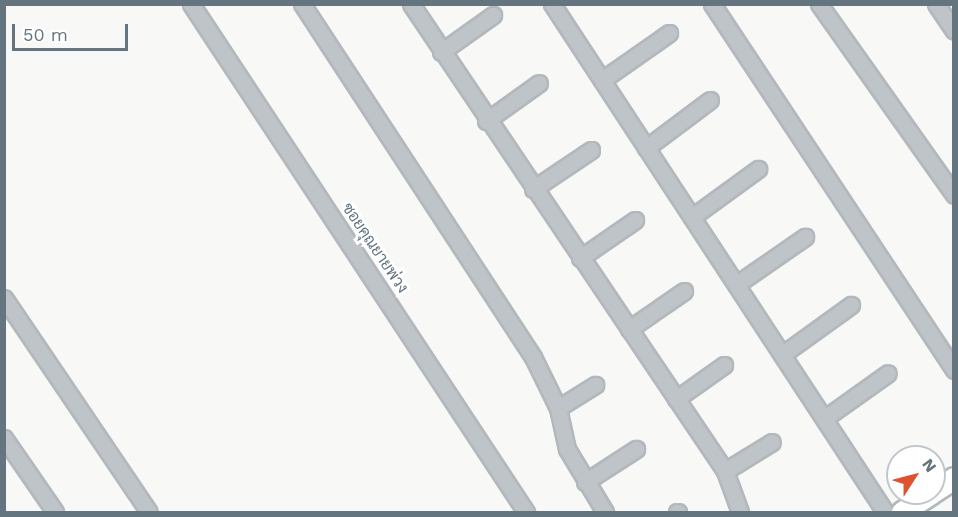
<!DOCTYPE html>
<meta charset="utf-8">
<style>
body{margin:0}
#map{position:relative;width:958px;height:517px;overflow:hidden;background:#f8f8f6;font-family:"Work Sans",Sarabun,sans-serif}
div>[style]{position:absolute}
[style*='--x']{left:calc(var(--x)*1px);top:calc(var(--y)*1px);width:calc(var(--w)*1px);rotate:calc(var(--a)*1deg)}
.roads{filter:drop-shadow(2px 0 #b2b8bc) drop-shadow(-2px 0 #b2b8bc) drop-shadow(0 2px #b2b8bc) drop-shadow(0 -2px #b2b8bc)}
.street>*{height:15px;margin:-7.5px;padding:0 7.5px;transform-origin:7.5px;border-radius:7.5px;background:#bfc4c8}
.secondary>*{height:21px;margin:-10.5px;padding:0 10.5px;transform-origin:10.5px;border-radius:10.5px;background:#fff}
span{translate:-50% -50%;white-space:nowrap;text-align:center;line-height:1.15;-webkit-text-stroke:6px #fff;paint-order:stroke}
.street-label{font-size:16px;color:#647580}
.frame{position:absolute;inset:0;border:6px solid #647580;pointer-events:none}
.north{position:absolute;left:886px;top:445px;width:60px;height:60px;box-sizing:border-box;background:#fff;border:2px solid #c1c8cc;border-radius:50%;rotate:54deg;font-size:16px;font-weight:700;line-height:24px;text-align:center;color:#647580}
.north::after{content:'';display:block;margin:auto;width:21px;height:27px;background:#df512f;clip-path:polygon(50% 0,100% 100%,50% 72%,0 100%)}
.scale{position:absolute;left:12px;top:24px;width:116px;height:27px;box-sizing:border-box;border:3px solid #647580;border-top:0;padding-left:8px;font-size:18px;line-height:21px;white-space:nowrap;color:#647580;-webkit-text-stroke:4px #fff;paint-order:stroke}
</style>
<div id="map">
<div class="roads">
<div class="street">
<i style="--x:191;--y:4;--w:609;--a:56.6"></i>
<i style="--x:302;--y:4;--w:422;--a:56.8"></i>
<i style="--x:533;--y:357;--w:57;--a:63.9"></i>
<i style="--x:558;--y:408;--w:42;--a:77.6"></i>
<i style="--x:567;--y:449;--w:74;--a:58.9"></i>
<i style="--x:411;--y:4;--w:563;--a:56.08"></i>
<i style="--x:725;--y:471;--w:44;--a:69.9"></i>
<i style="--x:552;--y:4;--w:607;--a:56.75"></i>
<i style="--x:712;--y:4;--w:439;--a:56.5"></i>
<i style="--x:819;--y:4;--w:234;--a:54.7"></i>
<i style="--x:936;--y:4;--w:32;--a:56"></i>
<i style="--x:441;--y:52;--w:64;--a:-35.4"></i>
<i style="--x:602;--y:80;--w:82;--a:-35"></i>
<i style="--x:486;--y:121;--w:65;--a:-35.6"></i>
<i style="--x:646;--y:148;--w:80;--a:-36.9"></i>
<i style="--x:533;--y:189;--w:70;--a:-33.9"></i>
<i style="--x:692;--y:217;--w:82;--a:-36"></i>
<i style="--x:580;--y:258;--w:67;--a:-34.6"></i>
<i style="--x:737;--y:284;--w:83;--a:-34.7"></i>
<i style="--x:4;--y:298;--w:258;--a:55.9"></i>
<i style="--x:629;--y:329;--w:67;--a:-34.6"></i>
<i style="--x:783;--y:354;--w:84;--a:-35.8"></i>
<i style="--x:676;--y:399;--w:59;--a:-35.3"></i>
<i style="--x:558;--y:408;--w:44;--a:-31.9"></i>
<i style="--x:825;--y:418;--w:77;--a:-35.5"></i>
<i style="--x:4;--y:438;--w:90;--a:55.4"></i>
<i style="--x:725;--y:471;--w:55;--a:-31.7"></i>
<i style="--x:585;--y:482;--w:61;--a:-32.9"></i>
<i style="--x:677;--y:512;--w:1;--a:0"></i>
</div>
<div class="secondary">
<i style="--x:934;--y:491;--w:24;--a:-33"></i>
<i style="--x:902;--y:512;--w:35;--a:-33"></i>
</div>
</div>
<div class="street-label">
<span style="left:375px;top:248px;rotate:56deg">ซอยคุณยายพ่วง</span>
</div>
<div class="frame"></div>
<div class="north">N</div>
<div class="scale">50 m</div>
</div>
